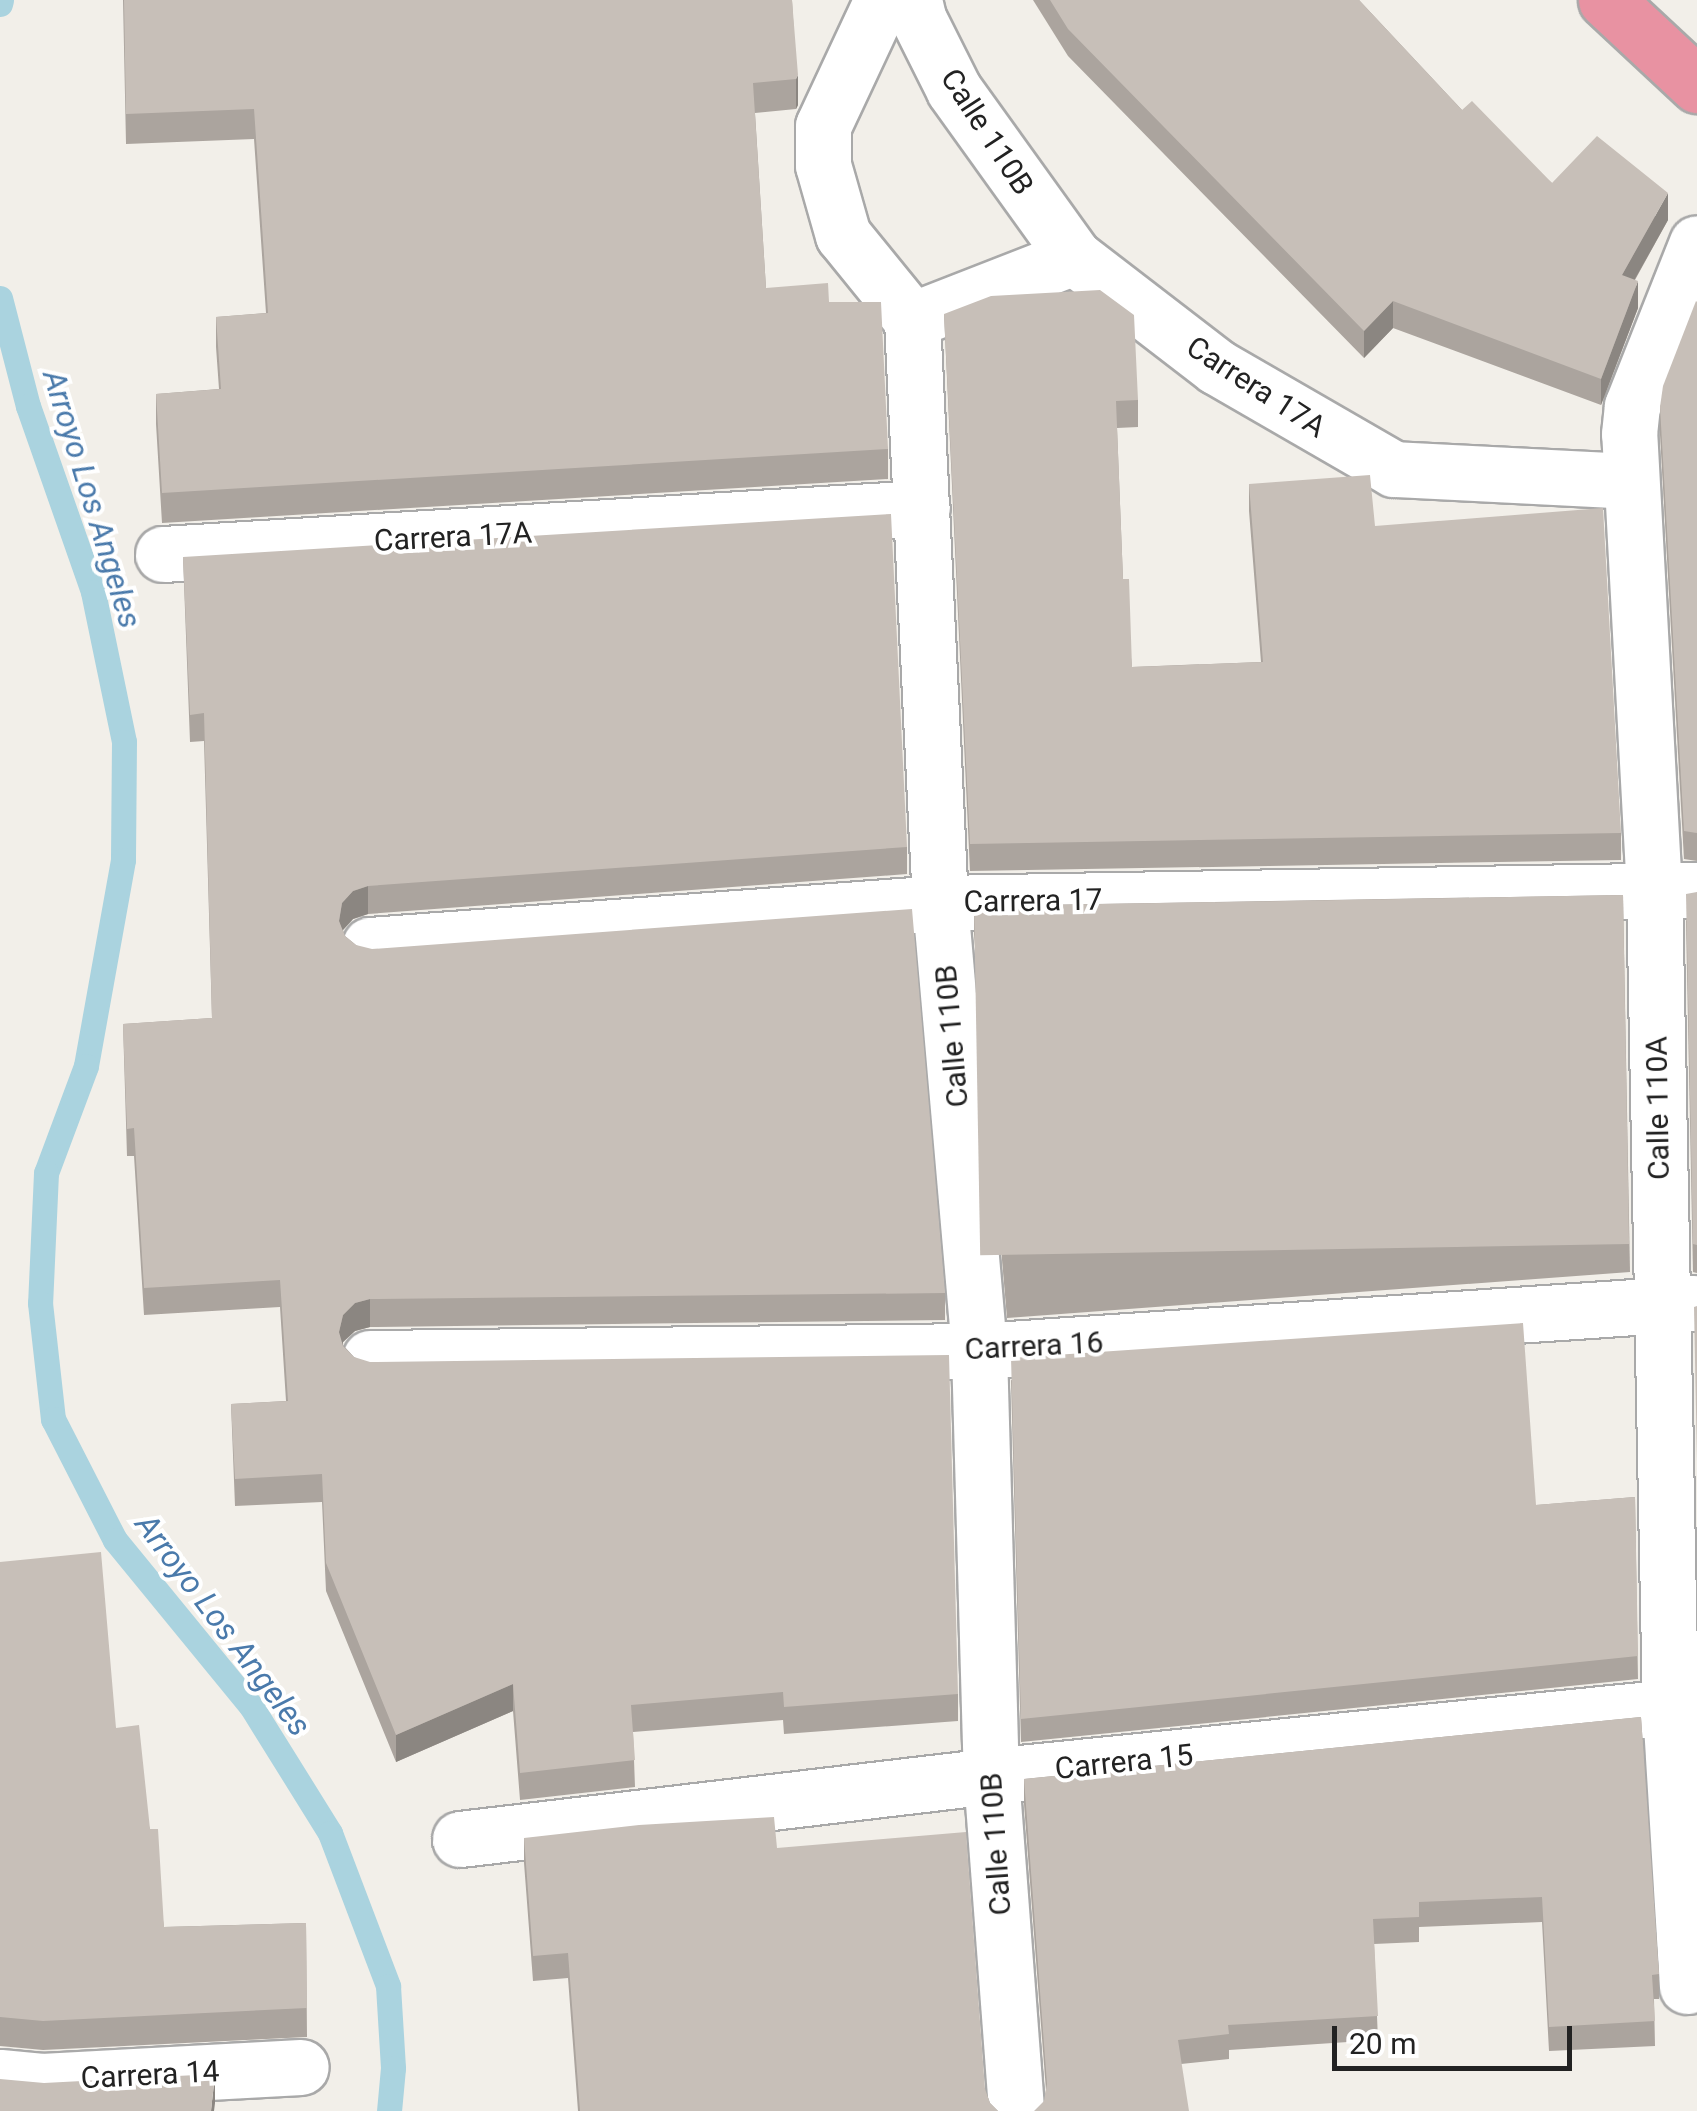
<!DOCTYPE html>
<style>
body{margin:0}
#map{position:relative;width:1697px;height:2111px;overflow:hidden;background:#f2efe9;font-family:Roboto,sans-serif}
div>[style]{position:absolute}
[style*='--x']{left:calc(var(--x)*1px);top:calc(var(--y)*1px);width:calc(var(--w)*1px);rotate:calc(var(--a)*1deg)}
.stream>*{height:25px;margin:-12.5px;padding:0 12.5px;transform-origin:12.5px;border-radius:12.5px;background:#aad3df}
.roads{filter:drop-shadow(2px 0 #a9a9a9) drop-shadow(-2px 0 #a9a9a9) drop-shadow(0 2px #a9a9a9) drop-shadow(0 -2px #a9a9a9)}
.street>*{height:55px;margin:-27.5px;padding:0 27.5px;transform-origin:27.5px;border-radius:27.5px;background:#fff}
.highway>*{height:55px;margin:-27.5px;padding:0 27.5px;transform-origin:27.5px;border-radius:27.5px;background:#e892a2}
.wall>*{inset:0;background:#aba49e}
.shaded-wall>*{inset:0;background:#8b8681}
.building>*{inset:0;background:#c7bfb8;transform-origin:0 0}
span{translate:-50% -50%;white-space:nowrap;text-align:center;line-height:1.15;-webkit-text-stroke:8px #fff;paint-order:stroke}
.street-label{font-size:30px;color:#222}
.water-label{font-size:32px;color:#4a7aab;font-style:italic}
.scale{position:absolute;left:1332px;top:2026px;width:240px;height:45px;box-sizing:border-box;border:5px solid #222;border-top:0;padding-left:12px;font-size:30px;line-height:35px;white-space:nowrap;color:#222;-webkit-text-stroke:8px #fff;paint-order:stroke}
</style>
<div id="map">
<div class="stream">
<i style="--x:0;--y:4;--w:4;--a:-76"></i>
<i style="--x:0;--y:298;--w:112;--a:75.5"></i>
<i style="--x:28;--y:406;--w:197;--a:70.7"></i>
<i style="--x:93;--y:592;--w:153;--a:78.3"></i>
<i style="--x:124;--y:742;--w:118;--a:90.5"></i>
<i style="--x:123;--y:860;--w:209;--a:100.2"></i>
<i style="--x:86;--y:1066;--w:114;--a:110.5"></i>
<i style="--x:46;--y:1173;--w:130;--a:92.6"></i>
<i style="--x:40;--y:1303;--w:117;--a:83.6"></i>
<i style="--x:53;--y:1419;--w:136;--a:62.9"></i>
<i style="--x:115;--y:1540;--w:215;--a:50.7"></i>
<i style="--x:251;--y:1706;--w:150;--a:58.1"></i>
<i style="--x:330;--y:1833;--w:164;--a:69.2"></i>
<i style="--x:388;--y:1986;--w:82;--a:86.5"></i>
<i style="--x:393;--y:2068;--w:43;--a:95.3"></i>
</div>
<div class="roads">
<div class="street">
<i style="--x:882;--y:0;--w:139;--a:115.1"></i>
<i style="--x:823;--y:126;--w:39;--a:90"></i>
<i style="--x:823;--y:165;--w:73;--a:74.1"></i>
<i style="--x:843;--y:235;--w:109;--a:50.9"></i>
<i style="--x:912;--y:320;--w:584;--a:87.25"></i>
<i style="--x:940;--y:903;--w:450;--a:85"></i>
<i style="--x:979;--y:1351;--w:425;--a:88.4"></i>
<i style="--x:991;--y:1776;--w:336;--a:85.7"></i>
<i style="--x:914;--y:0;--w:18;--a:77"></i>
<i style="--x:918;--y:18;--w:80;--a:63.4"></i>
<i style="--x:954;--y:90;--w:206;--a:54.3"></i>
<i style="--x:1074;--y:257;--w:180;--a:37.6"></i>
<i style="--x:1217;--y:367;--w:204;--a:30"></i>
<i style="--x:1394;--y:469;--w:237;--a:2.9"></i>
<i style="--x:912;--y:320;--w:174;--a:-21.3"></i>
<i style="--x:163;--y:554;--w:760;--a:-3.47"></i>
<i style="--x:370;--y:945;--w:572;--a:-4.21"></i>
<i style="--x:940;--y:903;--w:757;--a:-0.98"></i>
<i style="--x:370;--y:1358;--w:609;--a:-0.66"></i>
<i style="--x:979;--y:1351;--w:718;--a:-3.84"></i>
<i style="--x:460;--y:1839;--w:535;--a:-6.77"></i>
<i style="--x:991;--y:1776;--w:682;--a:-5.8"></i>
<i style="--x:1687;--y:1986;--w:280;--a:-93.5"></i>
<i style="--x:1670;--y:1707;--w:816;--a:-91.12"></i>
<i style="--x:1654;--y:891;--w:458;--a:-93.1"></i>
<i style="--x:1629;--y:434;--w:28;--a:-84"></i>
<i style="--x:1632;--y:406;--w:175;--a:-68.3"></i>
<i style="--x:0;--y:2077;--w:42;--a:5.4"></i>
<i style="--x:42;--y:2081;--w:259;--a:-3.1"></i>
</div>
<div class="highway">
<i style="--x:1606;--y:0;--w:125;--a:43"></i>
</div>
</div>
<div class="wall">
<i style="clip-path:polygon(123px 0,792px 0,798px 105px,796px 109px,755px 113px,766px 288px,829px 302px,888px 449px,888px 479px,162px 523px,156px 424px,156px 394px,219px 389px,216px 347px,216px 317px,266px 313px,254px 139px,126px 144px)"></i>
<i style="clip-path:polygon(1033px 0,1359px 0,1462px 110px,1552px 183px,1668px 220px,1635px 280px,1638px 308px,1601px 405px,1393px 328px,1364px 358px,1068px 56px)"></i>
<i style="clip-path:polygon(1697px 302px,1697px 861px,1684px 859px,1660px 435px,1660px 407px)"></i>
<i style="clip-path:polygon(944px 314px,1138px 400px,1138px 427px,1117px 428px,1123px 579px,1132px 667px,1261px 662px,1249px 511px,1249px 484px,1375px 526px,1621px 833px,1621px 860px,970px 871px)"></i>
<i style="clip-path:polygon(183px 557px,907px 847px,907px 874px,368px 914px,353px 919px,343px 930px,345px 936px,356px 945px,945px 1293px,945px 1320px,370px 1327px,355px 1331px,343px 1342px,343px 1345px,354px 1357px,958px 1694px,958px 1721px,784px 1734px,783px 1720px,633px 1732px,635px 1787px,520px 1800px,513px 1711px,396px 1762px,326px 1591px,322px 1502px,235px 1506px,231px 1404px,286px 1401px,280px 1307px,144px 1315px,134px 1156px,127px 1156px,123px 1024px,212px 1018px,204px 741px,190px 742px)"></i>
<i style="clip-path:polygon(1697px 892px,1697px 1273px,1693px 1272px,1686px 921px)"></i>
<i style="clip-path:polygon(1623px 895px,1630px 1272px,1007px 1318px,974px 934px,974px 906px)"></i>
<i style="clip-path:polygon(1011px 1380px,1536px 1505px,1635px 1497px,1638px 1679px,1021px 1742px)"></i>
<i style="clip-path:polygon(0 1562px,116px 1728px,150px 1829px,164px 1927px,306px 1923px,307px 2037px,43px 2050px,0 2046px)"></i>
<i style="clip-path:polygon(1641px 1717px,1659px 1974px,1659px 1999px,1654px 1999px,1655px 2046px,1549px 2051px,1542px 1922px,1419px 1927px,1419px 1942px,1374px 1944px,1378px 2040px,1229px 2050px,1229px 2059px,1181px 2064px,1044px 2101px,1046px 2090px,1024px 1804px,1024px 1779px)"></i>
<i style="clip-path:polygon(524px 1838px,777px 1848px,985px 2089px,990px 2103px,998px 2111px,578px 2111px,568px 1978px,533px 1981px,524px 1863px)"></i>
</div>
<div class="shaded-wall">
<i style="clip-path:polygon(798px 75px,798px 105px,796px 109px,796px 79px)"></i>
<i style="clip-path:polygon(1668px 193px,1668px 220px,1622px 302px,1622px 275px)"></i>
<i style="clip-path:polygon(1638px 281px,1638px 308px,1601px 405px,1601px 379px)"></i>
<i style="clip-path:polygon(1393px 301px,1393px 328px,1364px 358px,1364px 331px)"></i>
<i style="clip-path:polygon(368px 886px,368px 914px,353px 919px,342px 931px,339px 921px,342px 903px,353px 891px)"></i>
<i style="clip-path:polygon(370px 1299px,370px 1327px,355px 1331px,343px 1342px,339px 1359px,339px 1332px,343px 1315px,355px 1303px)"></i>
<i style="clip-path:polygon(513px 1684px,513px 1711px,396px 1762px,396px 1735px)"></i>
<i style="clip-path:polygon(215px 2074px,215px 2103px,214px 2111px,211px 2111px)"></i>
</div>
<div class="building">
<i style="clip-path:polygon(124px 0,792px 0,798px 75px,796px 79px,753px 83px,766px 288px,828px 283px,829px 302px,881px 302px,888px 449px,162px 493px,156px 394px,221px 389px,216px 317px,268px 313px,254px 109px,126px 114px)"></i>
<i style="clip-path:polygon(1050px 0,1359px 0,1462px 110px,1472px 101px,1552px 183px,1597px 136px,1668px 193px,1622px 275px,1638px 281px,1601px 379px,1393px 301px,1364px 331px,1068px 29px)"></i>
<i style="clip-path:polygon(1100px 290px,1134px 315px,1138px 400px,1116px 401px,1123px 579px,1129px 579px,1132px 667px,1263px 662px,1249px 484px,1370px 475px,1375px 526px,1603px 508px,1621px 833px,970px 844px,944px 314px,991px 296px)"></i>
<i style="clip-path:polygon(1696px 301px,1697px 302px,1697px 833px,1684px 831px,1660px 407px,1663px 386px)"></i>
<i style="clip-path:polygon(891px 514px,907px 847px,368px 886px,353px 891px,342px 903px,339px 921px,345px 936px,356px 945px,372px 949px,912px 909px,945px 1293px,370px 1299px,355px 1303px,343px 1315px,339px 1332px,343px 1346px,354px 1357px,370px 1362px,949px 1355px,958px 1694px,784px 1707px,783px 1692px,631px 1705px,635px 1760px,520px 1773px,513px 1684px,396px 1735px,326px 1563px,322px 1474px,235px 1479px,231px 1404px,288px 1401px,280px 1280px,144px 1288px,134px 1128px,127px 1129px,123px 1024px,212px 1018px,204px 713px,190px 715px,183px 557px)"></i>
<i style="clip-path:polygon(1697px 892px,1697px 1245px,1693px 1244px,1686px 894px)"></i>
<i style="left:1623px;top:895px;width:349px;height:649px;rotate:89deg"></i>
<i style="clip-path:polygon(1697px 1306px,1697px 1462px,1694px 1307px)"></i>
<i style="clip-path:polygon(1523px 1323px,1536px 1505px,1635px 1497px,1638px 1656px,1021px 1719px,1011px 1358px)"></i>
<i style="clip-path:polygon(101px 1552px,116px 1728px,139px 1725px,150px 1829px,158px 1829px,164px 1927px,306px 1923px,307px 2008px,43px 2021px,0 2017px,0 1562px)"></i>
<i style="clip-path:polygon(1641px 1717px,1659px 1974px,1652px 1975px,1655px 2021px,1549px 2027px,1542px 1897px,1419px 1902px,1419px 1917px,1373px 1919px,1378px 2016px,1228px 2025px,1229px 2034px,1178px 2040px,1189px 2111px,1034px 2111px,1044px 2101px,1047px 2084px,1024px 1779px)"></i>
<i style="clip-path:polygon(774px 1817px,777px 1848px,966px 1832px,985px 2089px,990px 2103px,998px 2111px,580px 2111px,568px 1953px,533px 1956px,524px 1838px,639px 1825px)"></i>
<i style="clip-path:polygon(215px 2074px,211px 2111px,0 2111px,0 2079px,44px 2083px)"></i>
</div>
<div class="street-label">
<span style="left:987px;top:132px;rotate:57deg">Calle 110B</span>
<span style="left:1256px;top:387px;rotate:33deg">Carrera 17A</span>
<span style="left:453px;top:537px;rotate:-3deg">Carrera 17A</span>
<span style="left:1033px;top:901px;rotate:-1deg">Carrera 17</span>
<span style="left:952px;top:1036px;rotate:-95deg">Calle 110B</span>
<span style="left:1658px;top:1108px;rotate:-91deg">Calle 110A</span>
<span style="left:1034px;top:1346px;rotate:-3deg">Carrera 16</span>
<span style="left:1124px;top:1762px;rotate:-6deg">Carrera 15</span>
<span style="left:996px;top:1844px;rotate:-94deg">Calle 110B</span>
<span style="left:150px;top:2075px;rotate:-3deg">Carrera 14</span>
</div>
<div class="water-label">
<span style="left:92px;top:499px;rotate:73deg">Arroyo Los Angeles</span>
<span style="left:223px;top:1625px;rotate:53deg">Arroyo Los Angeles</span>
</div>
<div class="scale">20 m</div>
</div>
